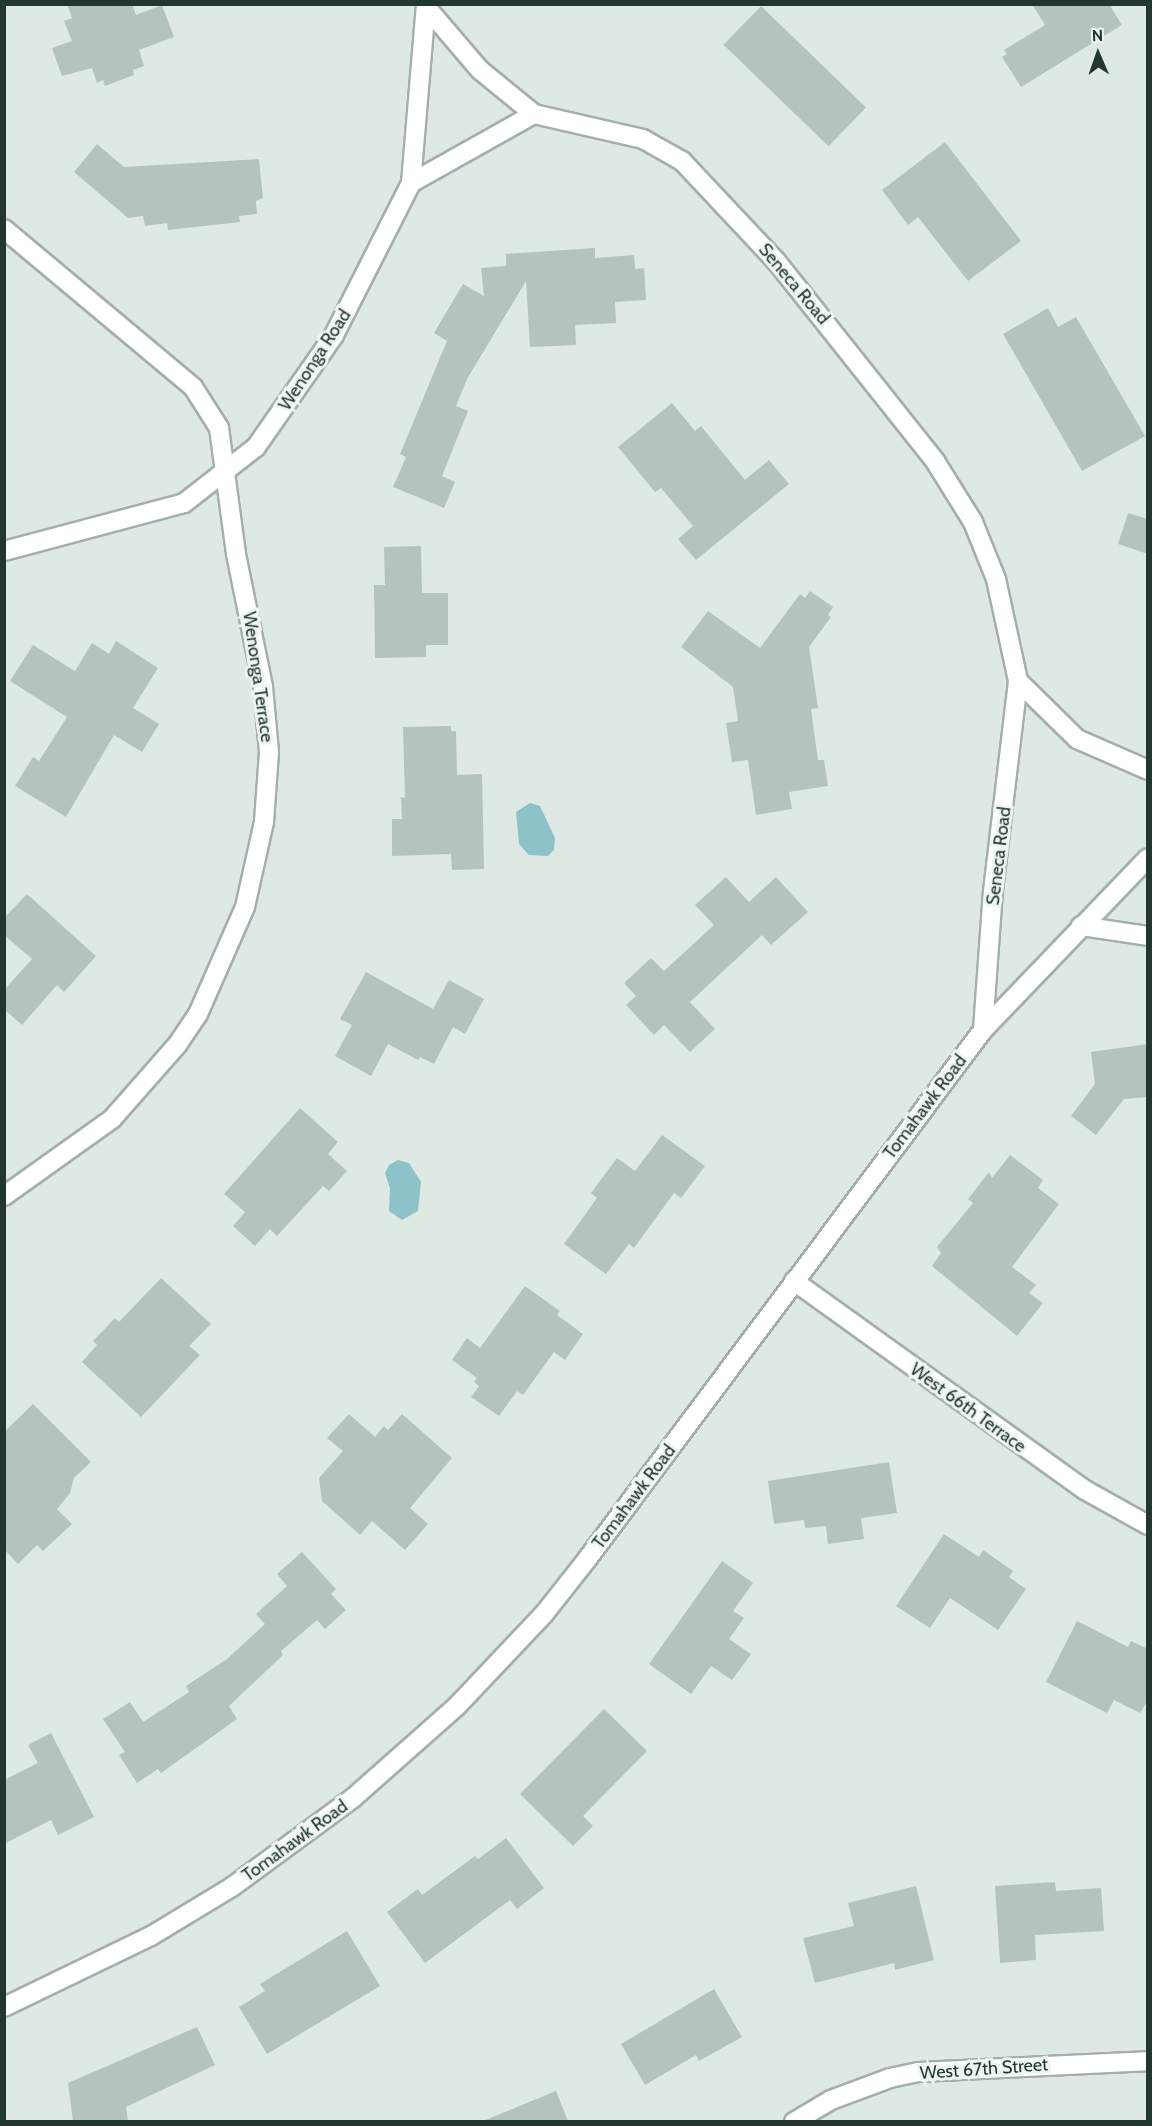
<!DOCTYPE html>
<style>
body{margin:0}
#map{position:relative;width:1152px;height:2126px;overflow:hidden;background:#dfe9e4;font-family:Cabin,sans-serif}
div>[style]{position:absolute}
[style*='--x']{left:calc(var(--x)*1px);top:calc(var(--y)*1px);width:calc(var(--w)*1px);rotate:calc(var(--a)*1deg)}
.water>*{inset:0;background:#8dc2c8}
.building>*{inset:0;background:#b5c3bd;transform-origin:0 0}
.roads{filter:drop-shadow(2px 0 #a3b0aa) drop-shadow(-2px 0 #a3b0aa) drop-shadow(0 2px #a3b0aa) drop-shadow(0 -2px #a3b0aa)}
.minor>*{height:18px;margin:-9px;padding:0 9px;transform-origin:9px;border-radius:9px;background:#fff}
span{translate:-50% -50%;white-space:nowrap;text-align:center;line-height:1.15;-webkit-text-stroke:6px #eff6f2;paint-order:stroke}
.street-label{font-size:18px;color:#223730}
.frame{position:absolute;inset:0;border:6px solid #223730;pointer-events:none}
.north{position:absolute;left:1068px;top:24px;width:60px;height:60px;-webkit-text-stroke:4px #eff6f2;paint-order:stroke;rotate:358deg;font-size:16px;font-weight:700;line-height:24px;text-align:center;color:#223730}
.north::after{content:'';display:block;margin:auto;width:21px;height:27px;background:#223730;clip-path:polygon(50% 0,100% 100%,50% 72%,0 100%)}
</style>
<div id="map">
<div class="water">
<i style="clip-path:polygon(530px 803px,540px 806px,555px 838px,554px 850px,548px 856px,529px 855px,519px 844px,516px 812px)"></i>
<i style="clip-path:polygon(398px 1160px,409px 1163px,421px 1182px,418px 1211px,402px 1220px,389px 1211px,390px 1189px,385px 1173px,389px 1165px)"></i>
</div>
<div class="building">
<i style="clip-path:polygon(67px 4px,132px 4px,136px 15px,162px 5px,174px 37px,139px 50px,144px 66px,133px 70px,134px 75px,105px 86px,103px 80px,97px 83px,92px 68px,62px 76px,52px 48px,72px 41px,64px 21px,72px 18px)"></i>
<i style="clip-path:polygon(1032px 4px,1109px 4px,1122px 25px,1021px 87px,1002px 57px,1007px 54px,1004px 50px,1045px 25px)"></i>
<i style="left:761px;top:6px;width:146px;height:54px;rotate:44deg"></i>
<i style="clip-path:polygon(945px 142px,1021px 241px,968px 281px,918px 217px,908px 225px,882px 190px)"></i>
<i style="clip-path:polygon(97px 144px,124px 167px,259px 159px,263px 198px,256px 201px,257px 214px,239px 216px,240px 222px,168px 230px,167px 223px,145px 226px,143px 216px,128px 218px,74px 172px)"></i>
<i style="clip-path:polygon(595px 248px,595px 258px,634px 255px,635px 269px,644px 268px,646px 300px,615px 302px,616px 323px,575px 325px,576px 345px,530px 347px,526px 281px,467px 379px,456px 406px,468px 411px,442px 476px,455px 482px,444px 508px,393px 487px,406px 457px,400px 454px,447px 341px,434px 333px,463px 284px,484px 296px,481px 268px,506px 266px,506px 254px)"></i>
<i style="clip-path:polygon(1048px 308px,1058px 327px,1076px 317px,1145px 436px,1082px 471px,1003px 334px)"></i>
<i style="clip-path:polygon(672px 403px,695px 431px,701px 426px,745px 480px,769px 460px,789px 484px,696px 560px,678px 539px,693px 526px,661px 488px,655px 492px,618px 447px)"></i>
<i style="clip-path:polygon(1128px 513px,1148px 519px,1148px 554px,1118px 544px)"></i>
<i style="clip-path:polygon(421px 546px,422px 593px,448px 593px,448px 645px,426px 645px,426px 657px,375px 658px,374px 585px,385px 585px,384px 547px)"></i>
<i style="clip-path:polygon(810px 591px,833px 607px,828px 615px,831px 617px,809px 647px,818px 708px,811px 709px,818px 760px,824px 760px,828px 786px,789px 792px,792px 809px,756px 815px,748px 760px,732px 762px,726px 723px,738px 721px,733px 687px,681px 647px,708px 611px,760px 648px,800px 594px,805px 598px)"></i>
<i style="clip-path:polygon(116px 641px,158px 668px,133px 708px,159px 724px,142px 752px,114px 735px,66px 817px,15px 786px,33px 757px,39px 761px,67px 717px,10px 681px,33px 645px,75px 671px,92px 643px,109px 654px)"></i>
<i style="clip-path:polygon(451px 726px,451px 731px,456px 731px,457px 775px,482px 774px,484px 869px,452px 870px,451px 854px,392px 856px,392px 819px,402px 819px,401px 797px,405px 798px,403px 727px)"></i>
<i style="clip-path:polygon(726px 877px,749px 902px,776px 877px,808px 912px,771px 945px,762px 935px,690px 1002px,715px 1029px,690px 1052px,664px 1025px,654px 1035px,626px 1005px,636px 996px,624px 983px,651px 958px,664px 971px,714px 925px,695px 905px)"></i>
<i style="clip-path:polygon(27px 894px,96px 956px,64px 992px,57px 985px,22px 1025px,4px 1009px,4px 990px,32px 959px,4px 935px,4px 918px)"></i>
<i style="clip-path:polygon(366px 972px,433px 1009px,449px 980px,484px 999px,465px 1034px,453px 1027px,434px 1064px,420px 1057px,418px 1060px,388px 1044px,371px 1076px,335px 1056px,352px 1025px,340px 1019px)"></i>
<i style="clip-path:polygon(1148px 1044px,1148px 1097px,1124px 1099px,1096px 1135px,1071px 1116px,1095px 1084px,1091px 1052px)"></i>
<i style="clip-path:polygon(300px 1108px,338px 1142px,328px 1154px,347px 1171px,329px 1191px,323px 1186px,277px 1236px,270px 1229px,255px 1246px,233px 1226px,245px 1212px,224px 1194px)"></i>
<i style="clip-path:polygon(662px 1135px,705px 1166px,681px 1198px,674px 1193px,634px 1248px,629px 1244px,606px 1274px,564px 1244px,597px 1198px,591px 1193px,617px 1158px,635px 1171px)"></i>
<i style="clip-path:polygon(1010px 1155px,1043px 1180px,1038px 1188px,1059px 1204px,1012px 1267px,1036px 1285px,1029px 1293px,1043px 1303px,1017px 1336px,932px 1266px,941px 1253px,937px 1247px,973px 1203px,968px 1199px,989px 1172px,992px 1178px)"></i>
<i style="clip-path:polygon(161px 1278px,211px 1324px,189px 1346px,200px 1355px,141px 1417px,82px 1362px,97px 1345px,93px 1341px,115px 1318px,119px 1322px)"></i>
<i style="clip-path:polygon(525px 1286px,560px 1311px,557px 1315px,583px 1334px,565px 1360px,554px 1352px,523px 1395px,517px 1391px,499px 1416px,471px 1397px,479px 1386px,474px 1382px,477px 1378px,452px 1360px,467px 1338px,480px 1348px)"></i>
<i style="clip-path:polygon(33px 1404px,91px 1462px,74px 1478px,70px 1493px,57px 1509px,72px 1524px,43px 1551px,37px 1545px,18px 1564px,4px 1549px,4px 1432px)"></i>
<i style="clip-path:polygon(349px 1414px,375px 1437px,384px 1426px,388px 1430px,402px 1414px,452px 1458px,410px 1508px,428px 1524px,405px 1550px,372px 1521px,360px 1535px,322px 1501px,319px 1478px,343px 1451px,327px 1438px)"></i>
<i style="clip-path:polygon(889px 1462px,897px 1513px,861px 1518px,864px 1539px,828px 1544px,826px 1526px,805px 1528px,804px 1520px,774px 1524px,768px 1481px)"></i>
<i style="clip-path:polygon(944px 1534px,979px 1557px,983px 1550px,1013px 1571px,1009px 1577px,1026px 1589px,998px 1630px,950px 1598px,930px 1628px,896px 1606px)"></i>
<i style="clip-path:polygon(302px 1552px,336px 1589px,331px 1594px,346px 1610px,325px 1629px,317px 1620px,281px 1651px,283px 1655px,229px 1706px,237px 1719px,161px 1773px,158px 1769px,137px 1783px,119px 1755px,125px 1752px,103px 1719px,130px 1702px,143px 1722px,189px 1692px,186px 1686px,227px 1659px,265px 1624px,256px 1614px,287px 1586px,277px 1574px)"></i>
<i style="clip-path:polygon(722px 1561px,753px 1583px,733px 1611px,744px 1618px,729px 1639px,751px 1654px,732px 1680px,711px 1666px,691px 1694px,649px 1664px)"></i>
<i style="clip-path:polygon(1077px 1621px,1128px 1647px,1131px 1641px,1148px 1649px,1148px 1700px,1140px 1713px,1114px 1700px,1107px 1713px,1046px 1682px)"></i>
<i style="clip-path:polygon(604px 1709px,647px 1751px,583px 1816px,593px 1826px,573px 1846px,520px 1794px)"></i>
<i style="clip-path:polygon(51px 1733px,94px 1817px,58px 1835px,51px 1820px,4px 1844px,4px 1780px,38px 1763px,28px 1745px)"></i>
<i style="clip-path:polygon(506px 1838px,544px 1888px,517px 1909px,510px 1900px,425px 1963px,387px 1912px,418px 1889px,422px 1895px,475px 1856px,478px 1859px)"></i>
<i style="clip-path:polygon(1055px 1882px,1056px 1891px,1101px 1888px,1104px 1931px,1035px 1935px,1036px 1960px,1000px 1963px,995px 1886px)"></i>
<i style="clip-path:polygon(916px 1886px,934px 1960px,895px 1970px,894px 1963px,815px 1983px,803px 1938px,854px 1926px,848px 1903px)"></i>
<i style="clip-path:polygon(347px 1931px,380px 1986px,267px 2054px,239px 2007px,265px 1991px,260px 1984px)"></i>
<i style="clip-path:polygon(714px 1989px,742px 2037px,699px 2061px,696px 2055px,645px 2085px,621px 2044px)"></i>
<i style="clip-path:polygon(197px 2027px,215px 2065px,126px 2107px,128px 2121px,73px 2121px,68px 2083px)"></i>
<i style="clip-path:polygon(556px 2091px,568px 2121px,483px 2121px)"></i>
</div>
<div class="roads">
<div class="minor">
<i style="--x:427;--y:8;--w:82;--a:49.5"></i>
<i style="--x:480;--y:70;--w:70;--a:39.2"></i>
<i style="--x:411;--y:183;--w:141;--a:-29.3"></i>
<i style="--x:534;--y:114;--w:112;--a:12.9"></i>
<i style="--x:643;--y:139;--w:45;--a:29.4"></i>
<i style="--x:682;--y:161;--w:137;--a:46.8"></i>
<i style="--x:776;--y:261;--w:256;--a:51.5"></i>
<i style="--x:935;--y:461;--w:72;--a:58.1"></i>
<i style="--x:973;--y:522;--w:61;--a:68"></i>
<i style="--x:996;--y:579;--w:104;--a:77.8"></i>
<i style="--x:1018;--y:681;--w:83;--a:44.5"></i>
<i style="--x:1077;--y:739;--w:77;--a:23.6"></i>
<i style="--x:4;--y:229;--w:246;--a:39.9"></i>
<i style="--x:193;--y:387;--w:49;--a:57.6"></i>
<i style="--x:219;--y:428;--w:127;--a:82.3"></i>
<i style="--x:236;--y:554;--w:136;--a:78.5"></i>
<i style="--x:263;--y:687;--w:65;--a:84.7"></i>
<i style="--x:269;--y:752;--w:70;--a:94.1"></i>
<i style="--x:264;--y:822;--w:87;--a:102.6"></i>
<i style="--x:245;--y:907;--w:117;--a:113.7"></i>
<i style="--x:198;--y:1014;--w:37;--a:124"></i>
<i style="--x:177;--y:1045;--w:98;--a:131.3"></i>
<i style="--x:112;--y:1119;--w:133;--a:144.5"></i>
<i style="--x:4;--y:551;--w:186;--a:-14.9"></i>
<i style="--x:184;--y:503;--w:91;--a:-37.9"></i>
<i style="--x:256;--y:447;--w:136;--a:-55.1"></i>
<i style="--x:334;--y:335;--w:170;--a:-63.1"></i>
<i style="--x:411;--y:183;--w:180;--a:-85.2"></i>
<i style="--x:1081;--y:926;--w:68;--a:8.5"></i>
<i style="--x:983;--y:1030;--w:139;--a:-85.9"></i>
<i style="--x:993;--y:891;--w:211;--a:-83.2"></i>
<i style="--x:794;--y:1281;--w:358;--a:35.7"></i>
<i style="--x:1085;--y:1490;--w:72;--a:29.1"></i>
<i style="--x:4;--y:2007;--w:163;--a:-25.8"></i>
<i style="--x:151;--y:1936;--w:95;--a:-31.2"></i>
<i style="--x:232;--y:1887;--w:150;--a:-36.3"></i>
<i style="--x:353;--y:1798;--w:137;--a:-41.5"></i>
<i style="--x:456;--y:1707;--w:128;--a:-46.6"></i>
<i style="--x:544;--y:1614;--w:71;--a:-51.8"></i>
<i style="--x:588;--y:1558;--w:659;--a:-53.2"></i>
<i style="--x:983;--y:1030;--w:238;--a:-46.2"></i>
<i style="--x:794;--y:2122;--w:43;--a:-30.7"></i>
<i style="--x:831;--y:2100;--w:63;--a:-20.4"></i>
<i style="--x:890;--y:2078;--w:29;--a:-12"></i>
<i style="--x:918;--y:2072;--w:230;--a:-2.7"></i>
</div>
</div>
<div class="street-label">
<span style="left:794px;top:284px;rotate:50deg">Seneca Road</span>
<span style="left:315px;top:360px;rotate:-57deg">Wenonga Road</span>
<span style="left:258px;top:677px;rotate:82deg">Wenonga Terrace</span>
<span style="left:999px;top:856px;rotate:-83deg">Seneca Road</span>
<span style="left:925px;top:1107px;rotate:-53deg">Tomahawk Road</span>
<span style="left:968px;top:1408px;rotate:36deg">West 66th Terrace</span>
<span style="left:634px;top:1497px;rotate:-53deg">Tomahawk Road</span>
<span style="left:295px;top:1841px;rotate:-36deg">Tomahawk Road</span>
<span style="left:984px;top:2069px;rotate:-4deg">West 67th Street</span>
</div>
<div class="frame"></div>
<div class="north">N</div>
</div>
